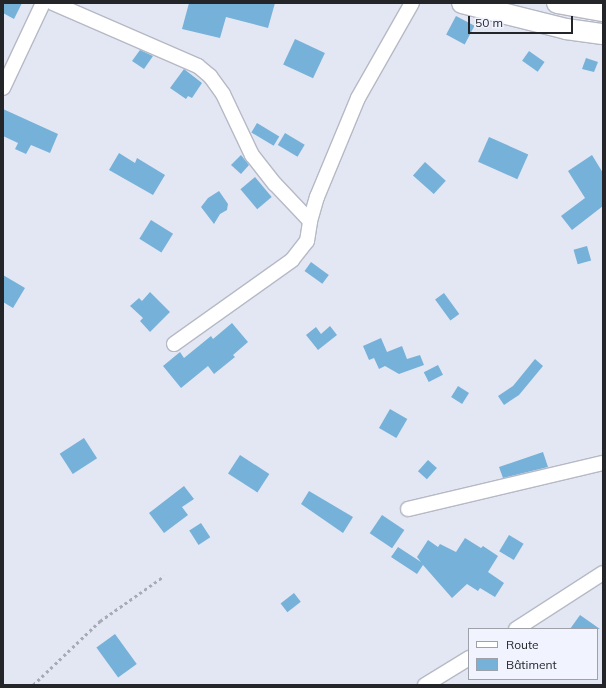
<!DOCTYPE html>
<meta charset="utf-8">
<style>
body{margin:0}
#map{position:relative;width:606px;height:688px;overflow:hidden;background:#e3e7f3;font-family:Mulish,sans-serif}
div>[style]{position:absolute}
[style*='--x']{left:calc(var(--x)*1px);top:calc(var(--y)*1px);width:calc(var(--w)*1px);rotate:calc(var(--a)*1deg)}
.building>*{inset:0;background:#76b1d9;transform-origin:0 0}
.path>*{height:2.5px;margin-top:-1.25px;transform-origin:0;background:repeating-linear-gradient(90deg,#a8abb5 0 3px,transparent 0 6px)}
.roads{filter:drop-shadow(1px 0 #b6b9c5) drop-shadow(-1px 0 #b6b9c5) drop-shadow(0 1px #b6b9c5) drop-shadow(0 -1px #b6b9c5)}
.street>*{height:14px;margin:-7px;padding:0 7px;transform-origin:7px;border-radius:7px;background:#fff}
.secondary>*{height:20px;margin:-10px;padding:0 10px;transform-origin:10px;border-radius:10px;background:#fff}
span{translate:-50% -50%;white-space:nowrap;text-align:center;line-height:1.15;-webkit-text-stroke:3px #f1f4fe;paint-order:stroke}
.frame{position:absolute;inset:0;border:4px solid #242529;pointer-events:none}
.legend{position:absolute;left:468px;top:628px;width:130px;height:52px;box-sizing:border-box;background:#f1f4fe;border:1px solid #9fa1a9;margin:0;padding:5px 7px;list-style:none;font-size:12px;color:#242529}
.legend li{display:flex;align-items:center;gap:8px;height:20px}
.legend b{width:20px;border:1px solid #9fa1a9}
.scale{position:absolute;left:468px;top:16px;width:105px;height:18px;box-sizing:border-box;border:2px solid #242529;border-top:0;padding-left:5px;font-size:12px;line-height:14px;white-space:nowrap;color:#242529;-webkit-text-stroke:3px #f1f4fe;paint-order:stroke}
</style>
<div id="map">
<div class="building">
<i style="clip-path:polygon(3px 3px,22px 3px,14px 19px,3px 13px)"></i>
<i style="clip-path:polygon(189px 3px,275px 3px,268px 28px,226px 17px,220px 38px,182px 29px)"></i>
<i style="left:456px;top:16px;width:21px;height:21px;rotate:28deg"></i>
<i style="left:295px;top:39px;width:33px;height:28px;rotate:25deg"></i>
<i style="clip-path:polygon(140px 50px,153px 56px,144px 69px,132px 61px)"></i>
<i style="left:529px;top:51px;width:19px;height:12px;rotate:35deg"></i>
<i style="clip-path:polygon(586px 58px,598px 62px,594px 72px,582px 69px)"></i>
<i style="clip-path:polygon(184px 69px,202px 83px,192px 98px,188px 96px,186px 99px,170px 88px)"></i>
<i style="clip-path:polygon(3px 109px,58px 134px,50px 153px,31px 145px,26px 154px,15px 149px,18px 143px,3px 136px)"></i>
<i style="left:257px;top:123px;width:26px;height:11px;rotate:31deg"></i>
<i style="left:285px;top:133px;width:23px;height:14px;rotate:31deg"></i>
<i style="left:489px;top:137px;width:43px;height:27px;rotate:24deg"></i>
<i style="clip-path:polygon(119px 153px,135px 163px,137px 158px,165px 175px,153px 195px,109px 170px)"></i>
<i style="clip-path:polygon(241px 155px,249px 165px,241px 174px,231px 165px)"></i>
<i style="clip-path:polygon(592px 155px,603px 173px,603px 206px,572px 230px,561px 216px,585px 198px,568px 171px)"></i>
<i style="left:425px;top:162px;width:28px;height:18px;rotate:42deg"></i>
<i style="left:255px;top:177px;width:26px;height:19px;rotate:50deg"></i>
<i style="clip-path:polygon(219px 191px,228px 204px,227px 210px,220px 214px,214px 224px,201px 207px,208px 198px)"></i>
<i style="left:151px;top:220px;width:26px;height:22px;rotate:32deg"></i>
<i style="left:587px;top:246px;width:15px;height:14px;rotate:74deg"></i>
<i style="left:311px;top:262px;width:22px;height:11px;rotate:36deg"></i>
<i style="clip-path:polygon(3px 275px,25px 288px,13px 308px,3px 302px)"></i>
<i style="clip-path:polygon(150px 292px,170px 312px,150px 332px,140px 321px,143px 318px,130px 306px,139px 298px,142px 301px)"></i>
<i style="left:444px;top:293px;width:26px;height:11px;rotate:54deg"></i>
<i style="clip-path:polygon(232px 323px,248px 342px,233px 355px,235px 357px,214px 374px,208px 366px,181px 388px,163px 366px,180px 352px,184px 358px,211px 336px,213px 339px)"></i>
<i style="clip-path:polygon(330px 326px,337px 335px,318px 350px,306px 335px,316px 327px,321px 334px)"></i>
<i style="clip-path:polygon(381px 338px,387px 352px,402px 346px,407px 359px,420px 355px,424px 365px,399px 374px,385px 366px,379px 369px,374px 358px,369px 360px,363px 346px)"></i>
<i style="clip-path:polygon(535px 359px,543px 366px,519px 395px,504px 405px,498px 396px,513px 386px)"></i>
<i style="left:438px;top:365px;width:11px;height:16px;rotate:63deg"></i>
<i style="left:458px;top:386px;width:13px;height:13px;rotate:32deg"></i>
<i style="left:390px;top:409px;width:20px;height:22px;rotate:30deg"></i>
<i style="left:84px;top:438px;width:24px;height:29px;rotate:57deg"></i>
<i style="clip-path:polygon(543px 452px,548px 467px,503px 478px,499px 467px)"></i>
<i style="left:240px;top:455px;width:35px;height:22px;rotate:33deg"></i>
<i style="left:428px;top:460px;width:12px;height:15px;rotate:42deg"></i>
<i style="clip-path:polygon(184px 486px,194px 499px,182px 507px,188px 515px,164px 533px,149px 513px)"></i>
<i style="clip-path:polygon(309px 491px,353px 517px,343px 533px,301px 504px)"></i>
<i style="left:382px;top:515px;width:27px;height:22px;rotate:34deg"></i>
<i style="left:201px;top:523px;width:17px;height:14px;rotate:57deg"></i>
<i style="left:509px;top:535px;width:17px;height:19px;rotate:31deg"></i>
<i style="clip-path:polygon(465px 538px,481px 548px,483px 546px,498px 556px,488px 572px,504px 583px,495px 597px,480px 588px,478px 591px,467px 584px,452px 598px,423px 565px,417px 574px,391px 557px,398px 547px,421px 562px,417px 557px,428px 540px,438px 547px,440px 544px,456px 552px)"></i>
<i style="left:294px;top:593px;width:11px;height:17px;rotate:52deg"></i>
<i style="clip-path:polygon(580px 615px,600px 629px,570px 629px)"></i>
<i style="left:115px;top:634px;width:37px;height:23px;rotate:54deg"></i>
</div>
<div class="path">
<i style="--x:33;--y:685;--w:93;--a:-43.7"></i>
<i style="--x:100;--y:621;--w:78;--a:-35.1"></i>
</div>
<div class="roads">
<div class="street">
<i style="--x:53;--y:3;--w:158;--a:23.5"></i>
<i style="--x:198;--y:66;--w:16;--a:40"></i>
<i style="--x:210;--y:76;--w:22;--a:54"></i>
<i style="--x:223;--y:94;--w:68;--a:64.6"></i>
<i style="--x:252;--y:155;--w:37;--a:52"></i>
<i style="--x:275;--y:184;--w:51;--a:46.6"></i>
<i style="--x:3;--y:88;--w:94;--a:-64.8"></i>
<i style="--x:174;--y:344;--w:145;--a:-35.4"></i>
<i style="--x:292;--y:260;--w:24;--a:-52"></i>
<i style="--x:307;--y:241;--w:20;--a:-81"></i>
<i style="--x:310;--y:221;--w:25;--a:-74"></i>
<i style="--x:317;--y:197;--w:107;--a:-67.5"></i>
<i style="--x:358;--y:98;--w:109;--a:-60.4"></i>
<i style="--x:408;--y:509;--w:200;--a:-13.3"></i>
<i style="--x:516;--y:629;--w:103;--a:-32.8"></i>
<i style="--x:425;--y:685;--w:52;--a:-31.5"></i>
</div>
<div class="secondary">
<i style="--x:462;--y:3;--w:107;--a:14"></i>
<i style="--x:566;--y:29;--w:37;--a:8"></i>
<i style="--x:557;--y:3;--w:47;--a:9.9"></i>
</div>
</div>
<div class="frame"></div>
<ul class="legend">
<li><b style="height:5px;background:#fff"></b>Route</li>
<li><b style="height:11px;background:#76b1d9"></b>Bâtiment</li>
</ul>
<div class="scale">50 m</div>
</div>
